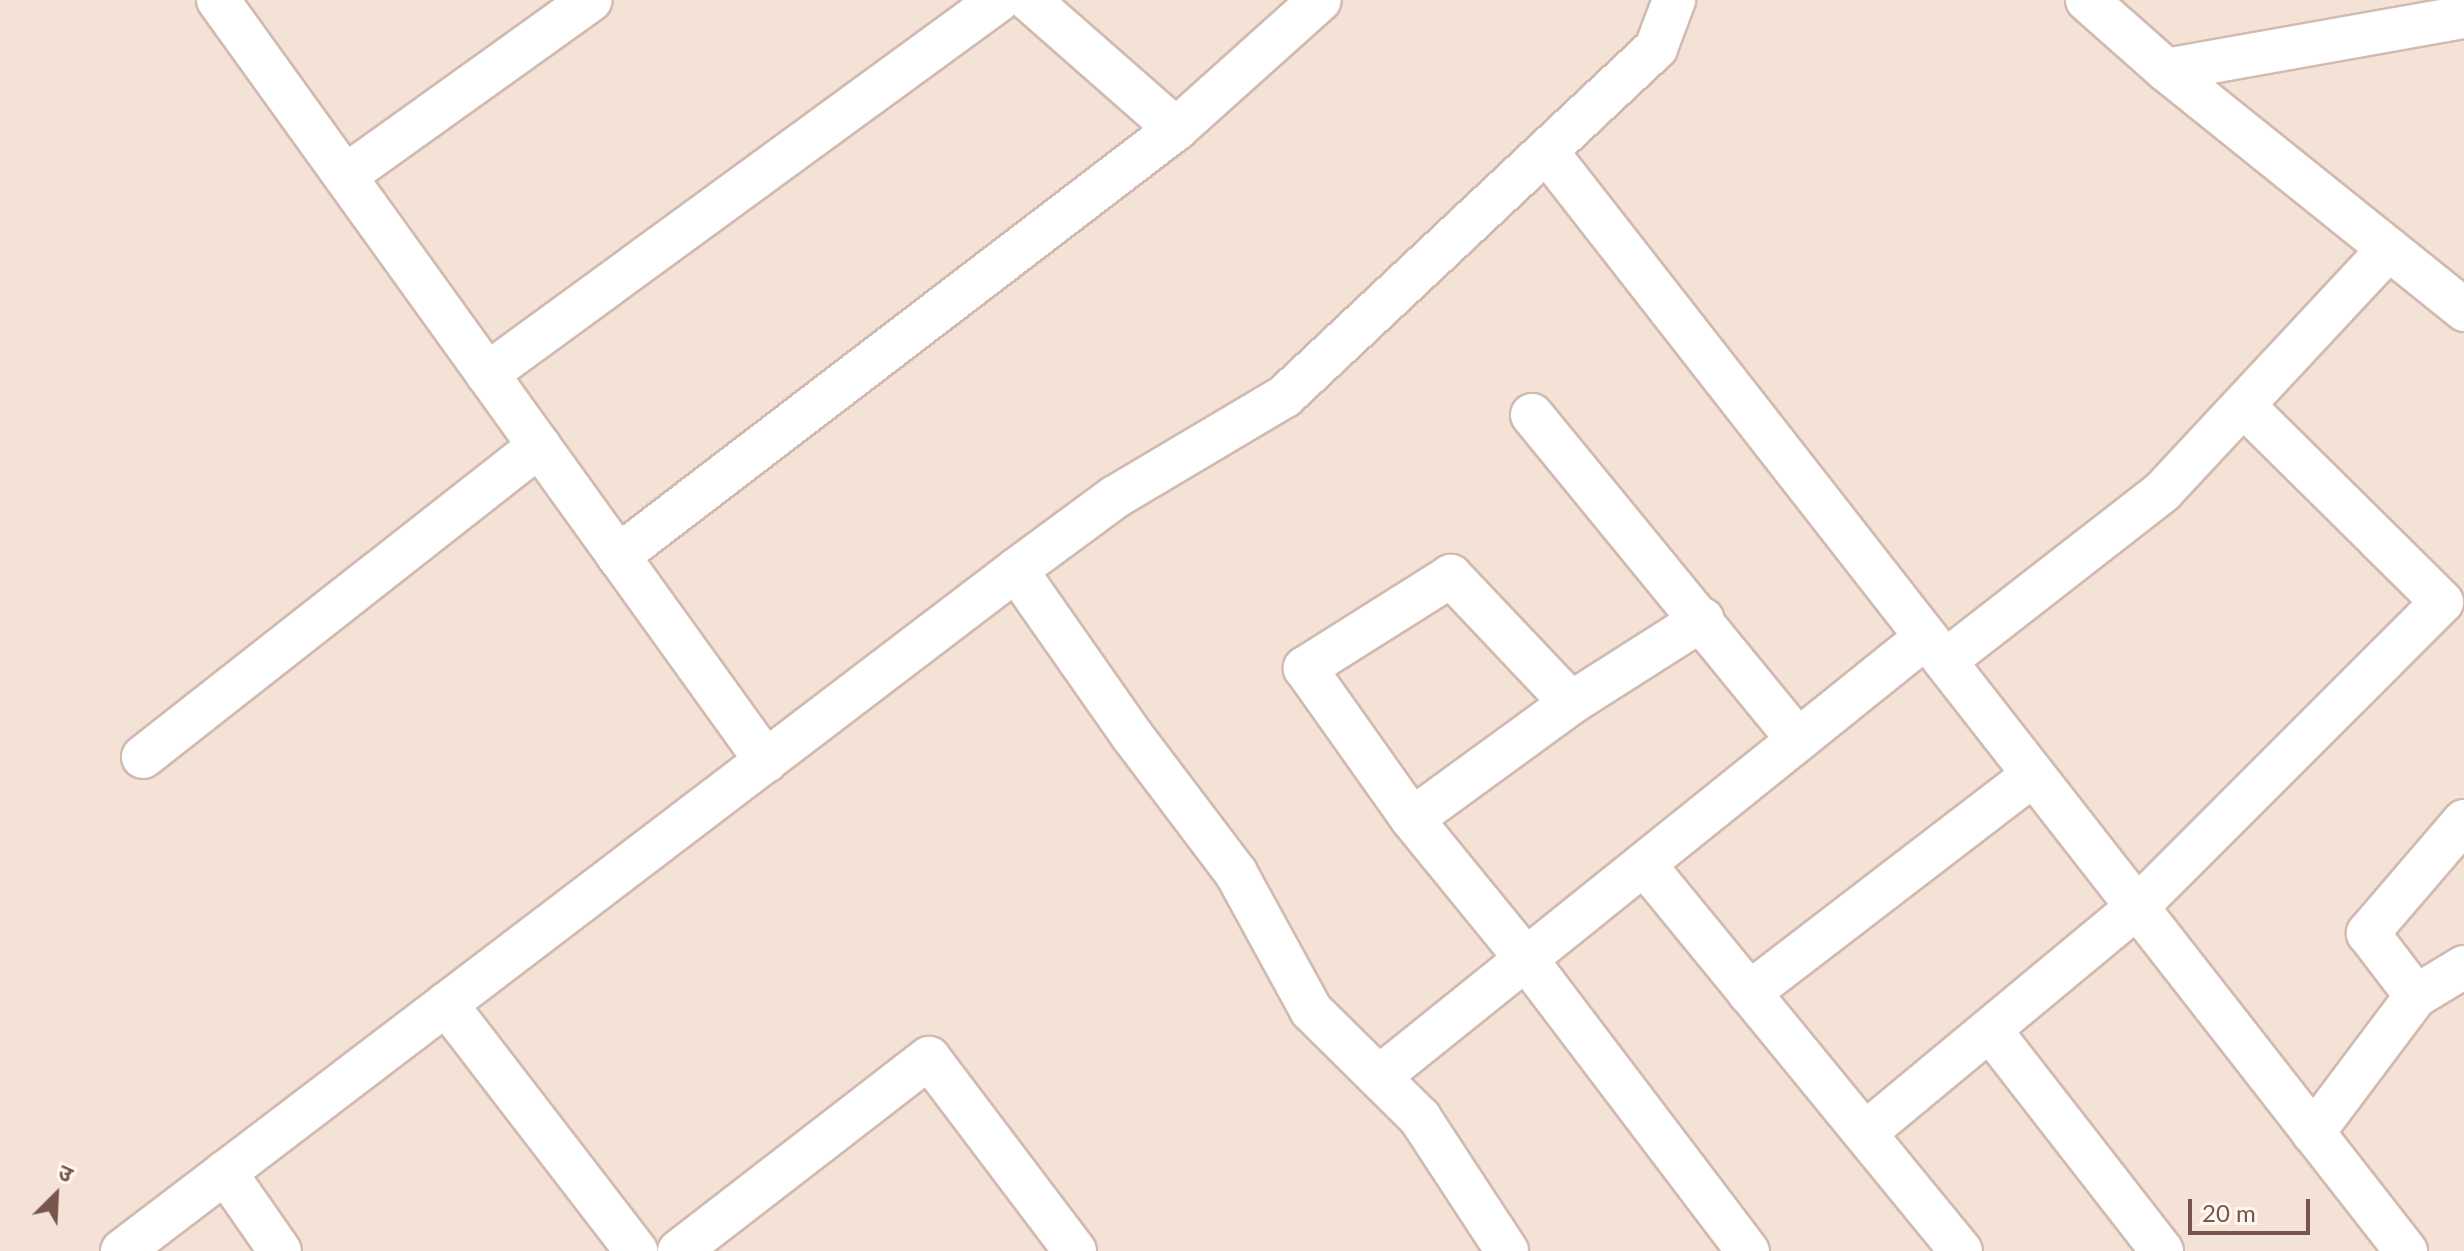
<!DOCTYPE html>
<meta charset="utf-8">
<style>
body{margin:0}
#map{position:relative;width:2464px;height:1251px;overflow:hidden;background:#fcf1e8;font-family:Lato,"Noto Sans Devanagari",sans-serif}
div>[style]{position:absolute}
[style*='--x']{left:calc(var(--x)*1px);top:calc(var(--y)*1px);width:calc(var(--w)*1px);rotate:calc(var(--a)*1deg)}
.residential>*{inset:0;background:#f4e2d7;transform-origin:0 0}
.roads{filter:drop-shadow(2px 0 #d1bab0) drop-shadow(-2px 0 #d1bab0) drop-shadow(0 2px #d1bab0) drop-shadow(0 -2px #d1bab0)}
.minor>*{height:42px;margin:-21px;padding:0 21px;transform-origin:21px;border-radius:21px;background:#fff}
span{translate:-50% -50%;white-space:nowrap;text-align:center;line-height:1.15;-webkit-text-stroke:6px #fff6ef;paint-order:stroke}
.north{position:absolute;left:16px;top:1155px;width:80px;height:80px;-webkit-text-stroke:6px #fff6ef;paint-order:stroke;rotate:24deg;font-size:22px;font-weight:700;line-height:32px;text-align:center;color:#77544c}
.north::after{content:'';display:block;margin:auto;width:28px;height:36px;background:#77544c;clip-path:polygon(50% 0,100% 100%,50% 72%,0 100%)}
.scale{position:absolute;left:2188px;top:1199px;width:122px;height:36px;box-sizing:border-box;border:4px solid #77544c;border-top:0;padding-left:10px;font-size:24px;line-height:28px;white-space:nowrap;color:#77544c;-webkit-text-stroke:6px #fff6ef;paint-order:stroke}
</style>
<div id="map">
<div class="residential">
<i style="left:0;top:0;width:2464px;height:1251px"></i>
</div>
<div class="roads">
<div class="minor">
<i style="--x:218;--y:0;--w:938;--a:54.24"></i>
<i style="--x:2087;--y:0;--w:106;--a:41.5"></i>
<i style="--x:2166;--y:70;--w:303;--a:-10.1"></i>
<i style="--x:2166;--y:70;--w:383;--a:38.8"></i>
<i style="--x:1176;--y:129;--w:193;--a:-41.9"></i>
<i style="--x:1547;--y:152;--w:1395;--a:51.99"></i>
<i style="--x:345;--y:176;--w:302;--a:-35.6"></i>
<i style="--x:487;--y:374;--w:634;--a:-36.15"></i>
<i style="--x:1532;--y:415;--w:420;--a:50.7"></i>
<i style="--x:618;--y:556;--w:703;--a:-37.42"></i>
<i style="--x:1176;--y:129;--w:196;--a:-138.7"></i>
<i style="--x:1945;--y:661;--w:276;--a:-37.9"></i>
<i style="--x:2163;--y:491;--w:331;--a:-47"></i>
<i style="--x:1571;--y:703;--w:175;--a:-133.4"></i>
<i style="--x:1451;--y:576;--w:173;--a:147.8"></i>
<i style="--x:1305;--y:668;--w:185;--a:54.7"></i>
<i style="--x:1412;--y:819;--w:181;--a:50.8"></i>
<i style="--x:1526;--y:959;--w:367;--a:52.8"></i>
<i style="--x:143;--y:757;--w:504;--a:-38.14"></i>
<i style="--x:1412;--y:819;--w:197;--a:-36.1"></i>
<i style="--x:1571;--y:703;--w:156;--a:-32.5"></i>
<i style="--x:2464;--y:821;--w:148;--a:130.6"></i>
<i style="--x:2368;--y:933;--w:79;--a:52.7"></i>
<i style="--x:2416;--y:996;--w:56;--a:-31.1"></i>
<i style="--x:1644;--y:864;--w:500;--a:50.68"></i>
<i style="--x:1749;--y:993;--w:358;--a:-37.5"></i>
<i style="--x:446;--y:1004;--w:312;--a:52.4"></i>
<i style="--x:1990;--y:1030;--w:280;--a:52.1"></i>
<i style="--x:1379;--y:1077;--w:702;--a:-38.81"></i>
<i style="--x:1865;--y:1133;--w:354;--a:-39.7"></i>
<i style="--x:2137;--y:907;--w:431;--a:-45"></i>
<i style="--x:2442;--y:602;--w:279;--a:-135.3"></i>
<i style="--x:2313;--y:1133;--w:171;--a:-53.1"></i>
<i style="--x:225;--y:1172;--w:96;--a:55.2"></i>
<i style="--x:122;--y:1251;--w:1124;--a:-37.3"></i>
<i style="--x:679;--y:1251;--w:316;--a:-37.7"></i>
<i style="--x:929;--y:1058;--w:242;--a:52.9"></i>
<i style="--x:1507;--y:1251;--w:159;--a:-123.2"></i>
<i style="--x:1420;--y:1118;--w:153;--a:-135.3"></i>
<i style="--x:1311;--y:1010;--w:156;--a:-118.7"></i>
<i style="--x:1236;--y:873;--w:171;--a:-127.1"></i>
<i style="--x:1133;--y:737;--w:204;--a:-125"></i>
<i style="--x:1016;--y:570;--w:123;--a:-36.4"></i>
<i style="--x:1115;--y:497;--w:198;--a:-30.7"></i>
<i style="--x:1285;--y:396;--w:509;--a:-43.17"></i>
<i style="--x:1656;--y:48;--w:51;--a:-69.4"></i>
</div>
</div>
<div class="north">उ</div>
<div class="scale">20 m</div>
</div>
